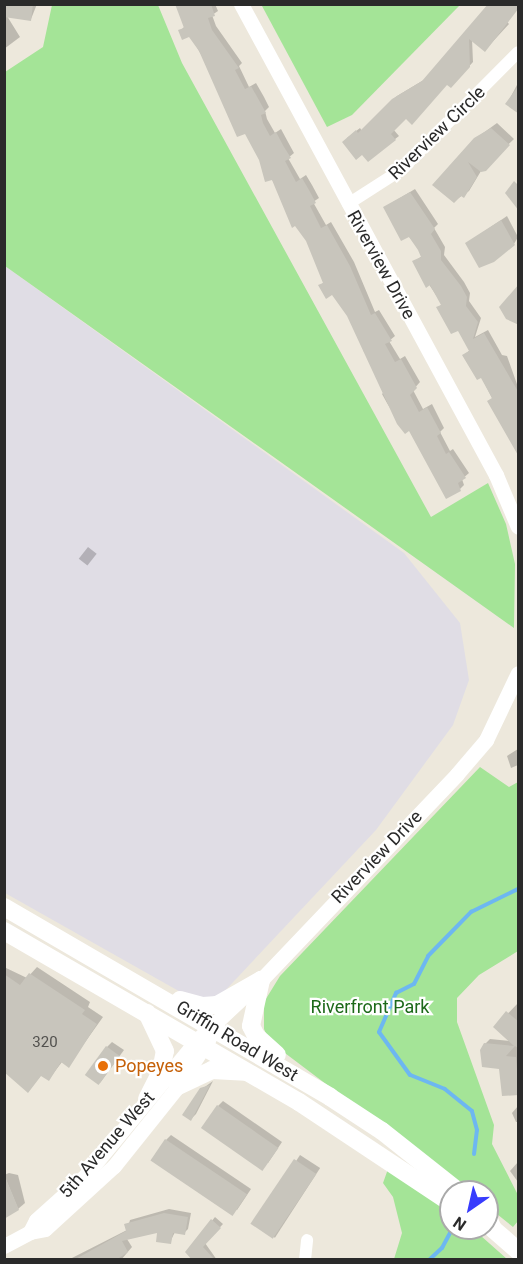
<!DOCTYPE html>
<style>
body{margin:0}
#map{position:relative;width:523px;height:1264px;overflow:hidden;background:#ede8dc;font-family:Roboto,sans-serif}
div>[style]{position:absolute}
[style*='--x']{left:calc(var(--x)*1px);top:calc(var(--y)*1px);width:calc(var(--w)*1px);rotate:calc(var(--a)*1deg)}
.industrial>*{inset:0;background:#e0dde5}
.green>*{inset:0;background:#a4e497}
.shadow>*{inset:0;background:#0003;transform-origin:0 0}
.stream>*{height:4px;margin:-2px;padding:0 2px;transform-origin:2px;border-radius:2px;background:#6db7f1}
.building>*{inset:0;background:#c8c5bc;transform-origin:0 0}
.minor>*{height:12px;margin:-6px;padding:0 6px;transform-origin:6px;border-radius:6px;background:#fff}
.tertiary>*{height:15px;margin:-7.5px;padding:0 7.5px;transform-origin:7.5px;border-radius:7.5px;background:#fff}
.secondary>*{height:18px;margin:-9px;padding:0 9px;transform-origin:9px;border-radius:9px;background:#fff}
.dots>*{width:16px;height:16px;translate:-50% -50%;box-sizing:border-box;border:3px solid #fff;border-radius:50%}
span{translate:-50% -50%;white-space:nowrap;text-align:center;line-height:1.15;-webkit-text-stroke:4.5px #fff;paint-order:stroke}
.number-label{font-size:15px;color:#52514e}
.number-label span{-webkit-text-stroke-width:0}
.street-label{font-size:18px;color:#2a2a2a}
.park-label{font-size:18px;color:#1c6919}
.food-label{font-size:18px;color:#c56008}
.left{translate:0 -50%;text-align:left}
.frame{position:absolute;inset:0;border:6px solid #2a2a2a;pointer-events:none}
.north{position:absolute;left:439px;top:1180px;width:60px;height:60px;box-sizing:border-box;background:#fff;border:2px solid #aaa;border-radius:50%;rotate:214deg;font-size:16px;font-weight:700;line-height:24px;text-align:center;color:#2a2a2a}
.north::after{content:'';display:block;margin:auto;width:21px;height:27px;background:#383cfd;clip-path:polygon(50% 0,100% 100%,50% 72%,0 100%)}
</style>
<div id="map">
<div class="industrial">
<i style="clip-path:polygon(5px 266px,404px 553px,460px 623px,469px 680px,453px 725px,376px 830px,221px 995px,207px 998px,184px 994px,5px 893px)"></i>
</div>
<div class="green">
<i style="clip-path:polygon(52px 5px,158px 5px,182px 63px,431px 517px,488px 483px,506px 524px,515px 564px,514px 628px,5px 266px,5px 72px,43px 47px)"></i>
<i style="clip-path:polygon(460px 5px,352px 115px,327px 127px,262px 6px)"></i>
<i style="clip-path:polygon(480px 767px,509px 787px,518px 782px,518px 951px,479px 975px,457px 998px,457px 1022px,494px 1125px,492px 1144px,518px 1195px,518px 1221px,513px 1227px,487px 1206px,487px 1192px,469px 1192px,269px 1041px,264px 1029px,264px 1002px,280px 976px)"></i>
<i style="clip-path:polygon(388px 1169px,451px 1213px,451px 1228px,472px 1228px,507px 1259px,394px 1259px,402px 1233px,393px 1197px,383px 1183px)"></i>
</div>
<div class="shadow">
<i style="clip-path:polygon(4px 4px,37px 4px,31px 19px,7px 16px,20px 37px,4px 49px)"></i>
<i style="clip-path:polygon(176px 4px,215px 4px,218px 11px,212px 15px,216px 26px,242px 63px,239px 66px,249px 87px,256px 83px,264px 97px,269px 107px,265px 111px,267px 119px,275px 133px,281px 129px,288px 142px,294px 153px,288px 158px,300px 179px,306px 175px,312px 185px,319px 198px,313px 202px,326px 225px,331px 222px,354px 262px,375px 312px,379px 310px,395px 336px,389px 341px,400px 359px,405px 356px,420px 382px,413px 390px,423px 409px,432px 404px,444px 428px,440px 432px,450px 451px,453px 449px,469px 473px,462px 479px,464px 485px,460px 489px,409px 429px,405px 432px,387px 403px,382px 394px,386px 390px,363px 350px,366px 347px,348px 315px,333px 293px,320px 286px,324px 282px,316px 257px,190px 35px,180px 31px,185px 26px)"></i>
<i style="clip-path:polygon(491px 4px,509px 24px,485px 50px,472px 39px,473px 62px,451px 86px,447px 83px,406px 117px,393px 129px,399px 136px,368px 160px,347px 138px,360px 128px,362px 131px,397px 96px,427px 78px)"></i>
<i style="clip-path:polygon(518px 83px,518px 107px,507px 104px)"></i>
<i style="clip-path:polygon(497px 123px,514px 139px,481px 171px,469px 191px,454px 201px,475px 139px)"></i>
<i style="clip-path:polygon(415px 189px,438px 224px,434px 228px,445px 247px,444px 255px,464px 282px,470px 293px,469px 301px,481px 318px,475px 337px,488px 330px,502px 355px,507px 356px,518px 387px,518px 450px,481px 376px,464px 355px,470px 350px,458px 329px,438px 308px,442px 304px,414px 262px,422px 256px,419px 249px,385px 207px)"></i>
<i style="clip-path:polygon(507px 216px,518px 237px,514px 244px,467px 243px)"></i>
<i style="left:88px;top:547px;width:11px;height:15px;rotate:38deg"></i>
<i style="clip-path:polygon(518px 739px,518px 765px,511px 768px,507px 756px,518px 749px)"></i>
<i style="clip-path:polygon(4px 967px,27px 978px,37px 967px,90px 1002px,88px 1007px,103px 1017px,68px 1066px,62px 1062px,49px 1079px,42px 1074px,28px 1091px,4px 1070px)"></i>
<i style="clip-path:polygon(518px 1003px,518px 1093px,485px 1044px,490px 1039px,511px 1041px,495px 1027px)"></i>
<i style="clip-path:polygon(112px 1042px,124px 1050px,100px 1083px,107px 1047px)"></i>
<i style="clip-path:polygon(213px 1081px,196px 1114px,191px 1119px,202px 1089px)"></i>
<i style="clip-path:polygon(223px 1101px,282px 1142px,268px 1163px,218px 1106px)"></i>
<i style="clip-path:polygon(518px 1106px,518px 1122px,516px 1122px,512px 1113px)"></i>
<i style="clip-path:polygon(171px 1135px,251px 1189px,237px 1210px,166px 1140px)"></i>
<i style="left:300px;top:1155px;width:24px;height:83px;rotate:33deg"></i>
<i style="clip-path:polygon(518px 1162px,518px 1182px,510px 1171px)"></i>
<i style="clip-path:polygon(9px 1173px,18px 1175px,25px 1203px,18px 1209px,4px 1175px)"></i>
<i style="clip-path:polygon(169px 1209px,191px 1213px,188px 1229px,184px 1233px,175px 1232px,170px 1242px,159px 1231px,127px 1239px,132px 1247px,121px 1260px,68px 1260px,127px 1230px,130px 1220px)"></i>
<i style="clip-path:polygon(215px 1217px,223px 1224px,205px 1243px,217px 1260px,194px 1260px,187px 1252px)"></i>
</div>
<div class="stream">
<i style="--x:474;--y:1154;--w:24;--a:-83"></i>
<i style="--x:477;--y:1130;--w:20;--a:-105"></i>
<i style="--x:472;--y:1111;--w:35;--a:-141"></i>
<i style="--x:445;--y:1089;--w:38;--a:-158"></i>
<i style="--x:410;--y:1075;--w:53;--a:-125.8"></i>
<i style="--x:379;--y:1032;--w:43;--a:-66.4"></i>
<i style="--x:396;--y:993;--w:20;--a:-27"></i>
<i style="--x:414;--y:984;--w:31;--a:-63"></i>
<i style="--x:428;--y:956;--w:62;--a:-45.7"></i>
<i style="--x:471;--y:912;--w:52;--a:-26.1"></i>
<i style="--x:429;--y:1260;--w:18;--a:-43"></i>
<i style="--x:442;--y:1248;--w:19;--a:-62"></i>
</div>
<div class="building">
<i style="clip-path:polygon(4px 4px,33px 4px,31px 21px,4px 17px)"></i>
<i style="clip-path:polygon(175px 4px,211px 4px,215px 16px,208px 18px,212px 30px,239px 68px,235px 70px,245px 89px,251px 86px,260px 102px,266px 113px,261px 115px,263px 123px,270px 136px,276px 132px,284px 147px,291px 158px,285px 161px,296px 182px,302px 178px,309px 190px,316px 203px,310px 206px,321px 228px,327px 225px,350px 266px,371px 315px,375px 313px,392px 341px,385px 344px,395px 362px,401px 359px,417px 388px,410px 395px,419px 412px,427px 407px,441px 433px,437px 436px,446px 454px,449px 452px,466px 478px,458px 483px,461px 491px,446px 499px,409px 431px,405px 434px,397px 424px,347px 316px,332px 295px,326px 299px,318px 285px,323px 283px,306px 241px,295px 226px,292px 228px,272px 180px,265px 182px,259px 160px,245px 134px,237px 137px,199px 51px,189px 37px,182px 40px,178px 30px,184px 28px)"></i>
<i style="clip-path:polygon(488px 4px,519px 4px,519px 8px,485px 52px,469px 39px,470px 67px,451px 88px,447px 85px,412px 125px,406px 119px,391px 134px,396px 140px,368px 162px,362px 155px,356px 160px,342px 142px,356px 130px,358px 133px,392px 99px,422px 81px)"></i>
<i style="clip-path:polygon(519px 85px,519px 114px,505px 104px)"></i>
<i style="clip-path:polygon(491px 128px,510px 145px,486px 171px,481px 172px,468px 162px,477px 177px,464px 198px,461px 196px,454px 203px,432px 185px,474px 138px)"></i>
<i style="clip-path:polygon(514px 181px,519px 186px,519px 211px,505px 193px)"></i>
<i style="clip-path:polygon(410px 192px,435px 229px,431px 234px,441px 251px,441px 260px,461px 286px,467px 297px,466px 306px,478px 322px,473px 339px,484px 333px,519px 393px,519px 457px,487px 401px,492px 398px,481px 378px,477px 380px,462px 355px,469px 351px,458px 331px,451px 334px,436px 307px,441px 305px,430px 285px,426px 288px,412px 261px,421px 257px,418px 250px,409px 237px,401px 241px,383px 207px)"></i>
<i style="clip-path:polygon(501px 220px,515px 245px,494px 262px,479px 268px,465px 243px)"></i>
<i style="clip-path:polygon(519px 284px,519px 325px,506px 319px,499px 307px)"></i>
<i style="clip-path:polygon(29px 973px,85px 1010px,82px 1014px,97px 1024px,69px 1068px,61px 1062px,49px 1081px,41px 1076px,28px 1093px,4px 1072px,4px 974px,20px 985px)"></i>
<i style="clip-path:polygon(506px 1011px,519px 1022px,519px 1049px,515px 1046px,506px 1056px,516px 1057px,519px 1095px,502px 1096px,499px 1069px,482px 1067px,480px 1050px,484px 1043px,514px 1046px,493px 1027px)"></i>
<i style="left:106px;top:1046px;width:17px;height:36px;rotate:36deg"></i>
<i style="clip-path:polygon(210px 1085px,191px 1121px,182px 1115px,200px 1088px)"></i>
<i style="left:217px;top:1105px;width:75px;height:28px;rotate:35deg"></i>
<i style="left:165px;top:1139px;width:99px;height:26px;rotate:34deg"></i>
<i style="left:294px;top:1159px;width:27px;height:78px;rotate:34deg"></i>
<i style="clip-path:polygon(4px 1174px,19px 1210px,4px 1219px)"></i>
<i style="clip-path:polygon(164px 1213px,188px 1217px,185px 1235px,173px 1233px,171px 1244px,156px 1242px,157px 1233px,122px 1241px,128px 1252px,116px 1260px,74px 1260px,126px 1231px,124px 1224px)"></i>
<i style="clip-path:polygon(211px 1219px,221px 1228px,203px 1247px,215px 1260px,192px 1260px,185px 1252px)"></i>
</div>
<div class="minor">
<i style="--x:348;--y:204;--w:63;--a:-32.7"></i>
<i style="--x:401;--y:170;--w:166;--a:-45.2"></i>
<i style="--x:305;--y:1260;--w:20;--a:-84"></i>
</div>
<div class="tertiary">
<i style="--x:241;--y:4;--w:536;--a:61.57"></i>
<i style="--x:496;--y:475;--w:56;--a:67.1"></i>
<i style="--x:30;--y:1232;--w:15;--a:-11"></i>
<i style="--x:45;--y:1229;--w:93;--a:-42.4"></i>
<i style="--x:114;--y:1166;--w:102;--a:-51.3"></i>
<i style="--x:178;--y:1086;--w:57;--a:-57.1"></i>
<i style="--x:4;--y:1246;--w:30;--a:-28"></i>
<i style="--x:30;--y:1232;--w:13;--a:-63"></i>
<i style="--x:36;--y:1220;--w:64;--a:-41.9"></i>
<i style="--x:84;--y:1177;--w:176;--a:-50.5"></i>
<i style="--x:196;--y:1041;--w:89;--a:-43.2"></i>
<i style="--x:261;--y:980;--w:284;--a:-46.4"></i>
<i style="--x:457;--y:774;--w:45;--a:-49.5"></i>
<i style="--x:486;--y:740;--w:74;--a:-64.5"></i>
</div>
<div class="secondary">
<i style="--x:4;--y:907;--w:377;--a:30.2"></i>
<i style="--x:330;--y:1097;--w:62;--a:33.2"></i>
<i style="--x:382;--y:1131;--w:98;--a:38.4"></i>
<i style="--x:4;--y:931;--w:341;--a:30.1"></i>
<i style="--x:299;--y:1102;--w:182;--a:33.6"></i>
<i style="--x:261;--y:980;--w:47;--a:102.3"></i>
<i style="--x:251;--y:1026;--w:11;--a:63"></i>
<i style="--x:256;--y:1036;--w:28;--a:42"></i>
<i style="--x:180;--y:1000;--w:24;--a:15"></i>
<i style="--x:203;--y:1006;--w:14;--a:-4"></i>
<i style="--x:217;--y:1005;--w:51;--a:-29.6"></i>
<i style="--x:178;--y:1086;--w:38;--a:-25"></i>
<i style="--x:212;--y:1070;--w:33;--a:3"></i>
<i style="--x:147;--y:1099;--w:31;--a:-63"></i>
<i style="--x:161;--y:1071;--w:20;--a:-79"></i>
<i style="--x:165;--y:1051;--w:42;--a:-115.3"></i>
<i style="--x:487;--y:1215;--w:15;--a:67"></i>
<i style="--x:493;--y:1229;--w:33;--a:41"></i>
</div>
<div class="dots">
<i style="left:103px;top:1066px;background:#e8710a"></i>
</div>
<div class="number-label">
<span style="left:45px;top:1043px">320</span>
</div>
<div class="street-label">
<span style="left:437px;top:133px;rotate:-44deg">Riverview Circle</span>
<span style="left:381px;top:265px;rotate:61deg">Riverview Drive</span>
<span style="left:377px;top:857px;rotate:-46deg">Riverview Drive</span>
<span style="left:237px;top:1041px;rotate:31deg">Griffin Road West</span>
<span style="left:107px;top:1145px;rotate:-49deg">5th Avenue West</span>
</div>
<div class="park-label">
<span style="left:370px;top:1007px">Riverfront Park</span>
</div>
<div class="food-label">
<span class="left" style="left:115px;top:1066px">Popeyes</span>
</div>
<div class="frame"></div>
<div class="north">N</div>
</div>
